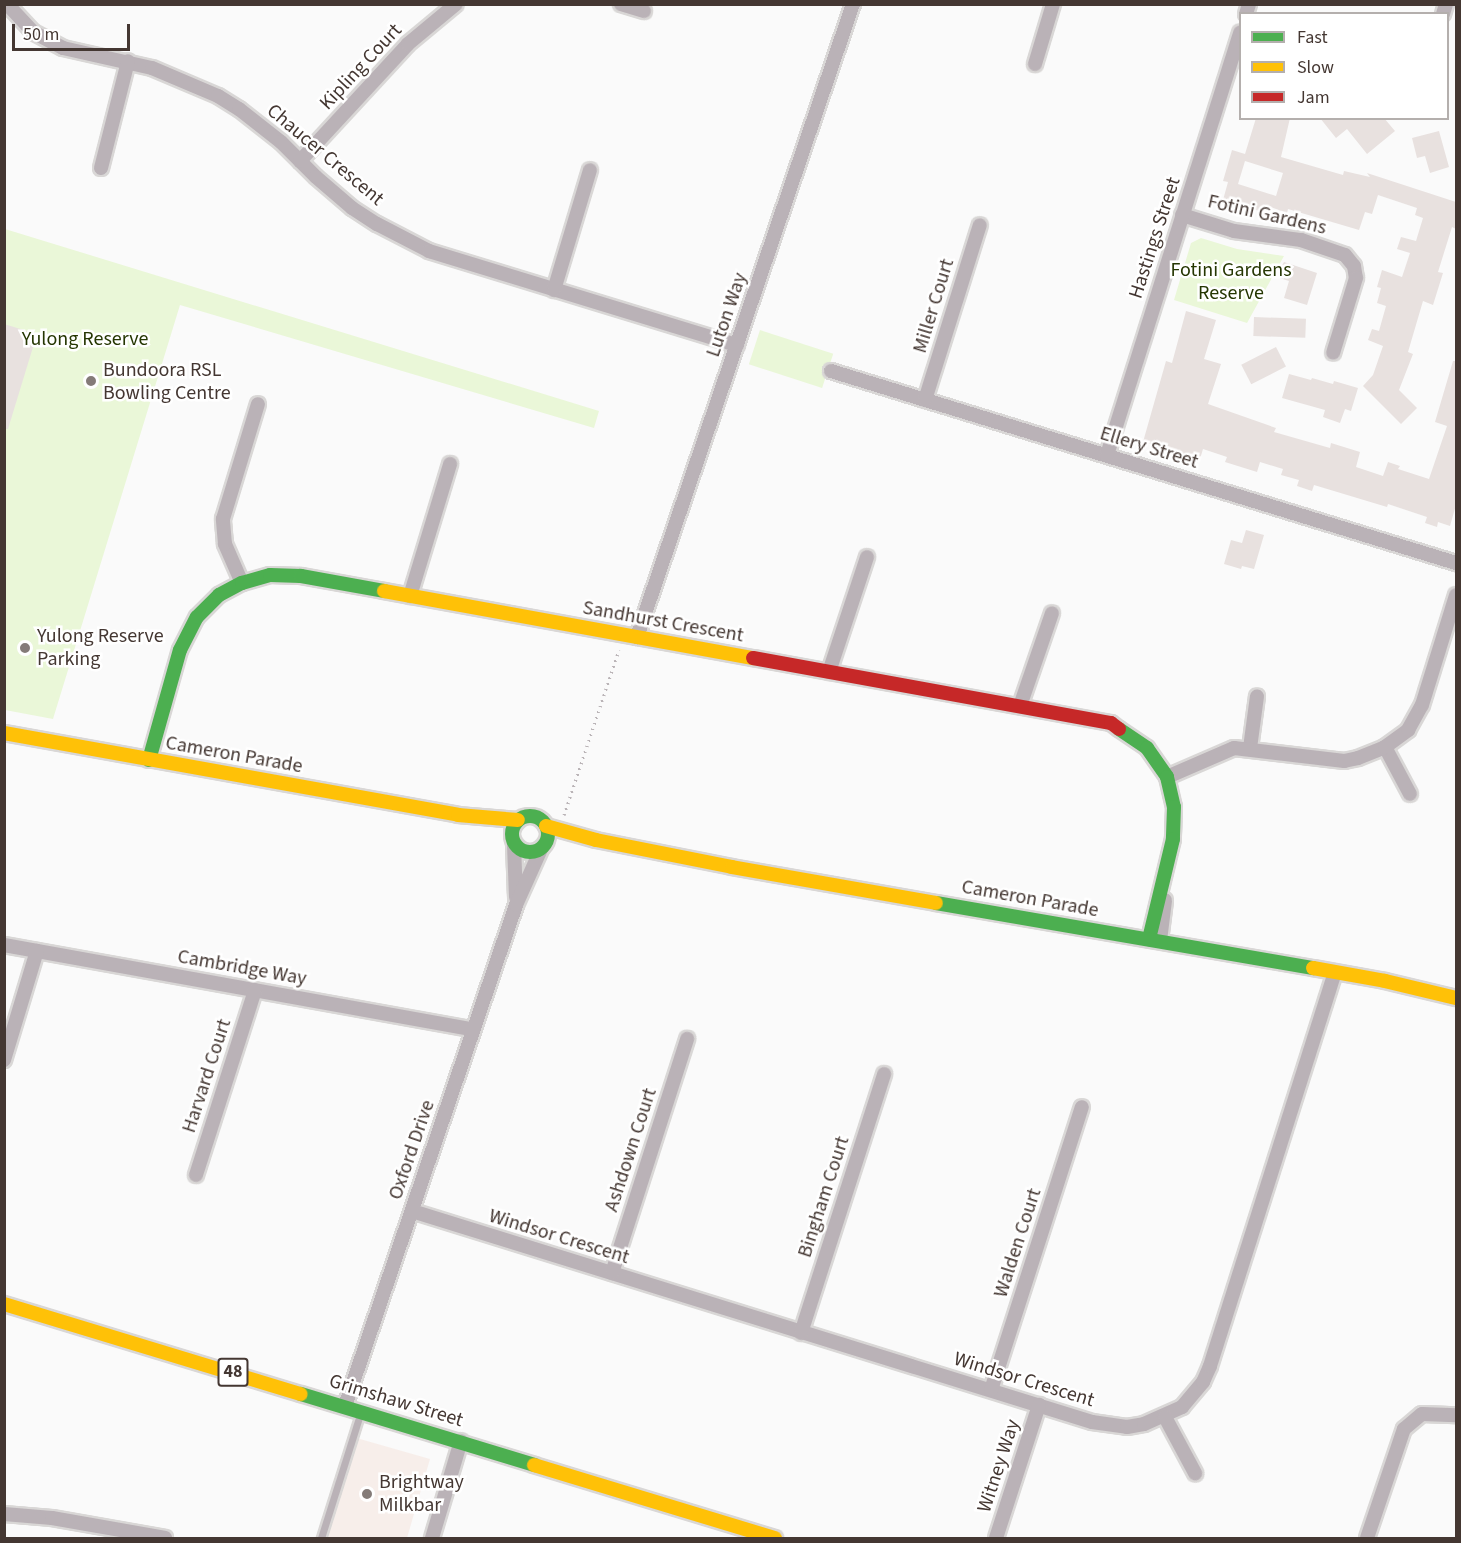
<!DOCTYPE html>
<style>
body{margin:0}
#map{position:relative;width:1461px;height:1543px;overflow:hidden;background:#fafafa;font-family:"Source Sans 3",sans-serif}
div>[style]{position:absolute}
[style*='--x']{left:calc(var(--x)*1px);top:calc(var(--y)*1px);width:calc(var(--w)*1px);rotate:calc(var(--a)*1deg)}
.built>*{inset:0;background:#f7eeea}
.green>*{inset:0;background:#eaf7d8;transform-origin:0 0}
.building>*{inset:0;background:#e8e1df;transform-origin:0 0}
.path>*{height:3px;margin-top:-1.5px;transform-origin:0;background:repeating-linear-gradient(90deg,#bab4b7 0 1.5px,transparent 0 6px)}
.roads{filter:drop-shadow(2px 0 #d9d7d6) drop-shadow(-2px 0 #d9d7d6) drop-shadow(0 2px #d9d7d6) drop-shadow(0 -2px #d9d7d6)}
.lane>*{height:7px;margin:-3.5px;padding:0 3.5px;transform-origin:3.5px;border-radius:3.5px;background:#bab2b7}
.street>*{height:14px;margin:-7px;padding:0 7px;transform-origin:7px;border-radius:7px;background:#bab2b7}
.fast>*{height:14px;margin:-7px;padding:0 7px;transform-origin:7px;border-radius:7px;background:#4caf50}
.fast>.ring{margin:-7px;padding:0;box-sizing:content-box;background:none;border:14px solid #4caf50;border-radius:50%}
.slow>*{height:14px;margin:-7px;padding:0 7px;transform-origin:7px;border-radius:7px;background:#ffc107}
.jam>*{height:14px;margin:-7px;padding:0 7px;transform-origin:7px;border-radius:7px;background:#c62828}
.dots>*{width:16px;height:16px;translate:-50% -50%;box-sizing:border-box;border:3px solid #fff;border-radius:50%}
span{translate:-50% -50%;white-space:nowrap;text-align:center;line-height:1.15;-webkit-text-stroke:5px #fff;paint-order:stroke}
.shield-label span{padding:2px 4px;background:#fff;border:2px solid;border-radius:4px;-webkit-text-stroke-width:0}
.shield-label{font-size:18px;color:#443732;font-weight:700}
.street-label{font-size:20px;color:#443732}
.park-label{font-size:20px;color:#253602}
.poi-label{font-size:20px;color:#443732}
.left{translate:0 -50%;text-align:left}
.frame{position:absolute;inset:0;border:6px solid #443732;pointer-events:none}
.legend{position:absolute;left:1239px;top:12px;width:210px;height:108px;box-sizing:border-box;background:#fff;border:2px solid #b4afad;margin:0;padding:8px 10px;list-style:none;font-size:18px;color:#443732}
.legend li{display:flex;align-items:center;gap:12px;height:30px}
.legend b{width:30px;border:2px solid #b4afad}
.scale{position:absolute;left:12px;top:24px;width:118px;height:27px;box-sizing:border-box;border:3px solid #443732;border-top:0;padding-left:8px;font-size:18px;line-height:21px;white-space:nowrap;color:#443732;-webkit-text-stroke:4px #fff;paint-order:stroke}
</style>
<div id="map">
<div class="built">
<i style="clip-path:polygon(353px 1437px,430px 1459px,407px 1538px,323px 1538px)"></i>
</div>
<div class="green">
<i style="clip-path:polygon(5px 229px,599px 411px,594px 428px,180px 305px,53px 719px,5px 710px)"></i>
<i style="clip-path:polygon(1201px 238px,1237px 249px,1284px 256px,1247px 323px,1174px 300px,1191px 243px)"></i>
<i style="left:760px;top:330px;width:77px;height:36px;rotate:18deg"></i>
</div>
<div class="building">
<i style="clip-path:polygon(evenodd,1256px 118px,1290px 118px,1281px 157px,1343px 175px,1344px 171px,1370px 177px,1367px 173px,1456px 202px,1456px 229px,1452px 227px,1438px 272px,1443px 273px,1433px 305px,1423px 301px,1408px 352px,1413px 354px,1399px 390px,1417px 408px,1401px 424px,1363px 386px,1373px 375px,1383px 346px,1368px 340px,1372px 329px,1379px 331px,1386px 306px,1377px 303px,1381px 288px,1377px 287px,1382px 270px,1402px 277px,1410px 253px,1397px 249px,1401px 237px,1416px 241px,1423px 218px,1415px 215px,1417px 208px,1378px 195px,1372px 214px,1365px 212px,1359px 230px,1288px 209px,1287px 213px,1268px 206px,1266px 213px,1223px 200px,1228px 182px,1223px 181px,1232px 150px,1245px 154px,1256px 118px,1245px 161px,1283px 173px,1276px 196px,1238px 184px,1245px 161px)"></i>
<i style="clip-path:polygon(1320px 118px,1384px 118px,1395px 131px,1367px 154px,1347px 129px,1336px 138px)"></i>
<i style="clip-path:polygon(1439px 131px,1449px 167px,1430px 173px,1425px 156px,1417px 158px,1412px 138px)"></i>
<i style="clip-path:polygon(1284px 262px,1317px 273px,1307px 305px,1284px 298px,1289px 281px,1276px 277px)"></i>
<i style="clip-path:polygon(1186px 311px,1216px 320px,1204px 359px,1221px 364px,1208px 404px,1276px 428px,1274px 432px,1330px 448px,1331px 443px,1360px 452px,1356px 467px,1383px 476px,1388px 462px,1400px 466px,1398px 469px,1429px 479px,1447px 426px,1435px 422px,1453px 361px,1456px 361px,1456px 505px,1450px 526px,1438px 522px,1437px 527px,1425px 523px,1427px 517px,1388px 504px,1387px 507px,1314px 485px,1312px 491px,1297px 486px,1299px 480px,1281px 475px,1283px 469px,1260px 462px,1257px 472px,1225px 462px,1227px 457px,1203px 449px,1200px 459px,1143px 442px,1166px 361px,1172px 363px)"></i>
<i style="left:1254px;top:317px;width:52px;height:19px;rotate:2deg"></i>
<i style="clip-path:polygon(4px 324px,37px 334px,8px 429px,4px 429px)"></i>
<i style="left:1276px;top:347px;width:22px;height:39px;rotate:63deg"></i>
<i style="clip-path:polygon(1289px 374px,1311px 380px,1312px 378px,1333px 384px,1334px 381px,1358px 388px,1351px 411px,1345px 409px,1340px 423px,1323px 417px,1325px 410px,1282px 398px)"></i>
<i style="clip-path:polygon(1246px 530px,1264px 535px,1254px 569px,1242px 566px,1241px 569px,1224px 564px,1231px 540px,1242px 543px)"></i>
</div>
<div class="path">
<i style="--x:564;--y:815;--w:174;--a:-71.6"></i>
</div>
<div class="roads">
<div class="lane">
<i style="--x:321;--y:1538;--w:130;--a:-72.5"></i>
</div>
<div class="street">
<i style="--x:7;--y:4;--w:38;--a:47"></i>
<i style="--x:33;--y:32;--w:34;--a:28"></i>
<i style="--x:63;--y:48;--w:91;--a:12.7"></i>
<i style="--x:152;--y:68;--w:72;--a:23"></i>
<i style="--x:218;--y:96;--w:25;--a:32"></i>
<i style="--x:239;--y:109;--w:53;--a:38.2"></i>
<i style="--x:281;--y:142;--w:49;--a:45"></i>
<i style="--x:316;--y:177;--w:48;--a:40.7"></i>
<i style="--x:352;--y:208;--w:30;--a:33"></i>
<i style="--x:377;--y:224;--w:59;--a:27.4"></i>
<i style="--x:429;--y:251;--w:322;--a:17"></i>
<i style="--x:621;--y:4;--w:24;--a:17"></i>
<i style="--x:1246;--y:14;--w:10;--a:-73"></i>
<i style="--x:1443;--y:14;--w:10;--a:-73"></i>
<i style="--x:1035;--y:64;--w:63;--a:-73.3"></i>
<i style="--x:300;--y:161;--w:159;--a:-47.3"></i>
<i style="--x:408;--y:44;--w:62;--a:-39.8"></i>
<i style="--x:101;--y:168;--w:110;--a:-75.8"></i>
<i style="--x:1182;--y:215;--w:54;--a:17.1"></i>
<i style="--x:1234;--y:231;--w:68;--a:7.7"></i>
<i style="--x:1301;--y:240;--w:46;--a:18.8"></i>
<i style="--x:1345;--y:255;--w:14;--a:51"></i>
<i style="--x:1354;--y:266;--w:12;--a:81"></i>
<i style="--x:1356;--y:278;--w:78;--a:107"></i>
<i style="--x:554;--y:290;--w:125;--a:-73.3"></i>
<i style="--x:831;--y:371;--w:654;--a:17.08"></i>
<i style="--x:925;--y:400;--w:183;--a:-72.6"></i>
<i style="--x:1107;--y:455;--w:443;--a:-72.5"></i>
<i style="--x:242;--y:583;--w:43;--a:-113.6"></i>
<i style="--x:225;--y:544;--w:25;--a:-95"></i>
<i style="--x:223;--y:519;--w:120;--a:-73.1"></i>
<i style="--x:410;--y:596;--w:138;--a:-73.1"></i>
<i style="--x:637;--y:637;--w:669;--a:-71.16"></i>
<i style="--x:829;--y:672;--w:121;--a:-71.7"></i>
<i style="--x:1020;--y:706;--w:98;--a:-71"></i>
<i style="--x:1385;--y:747;--w:53;--a:62"></i>
<i style="--x:1250;--y:748;--w:52;--a:-82.3"></i>
<i style="--x:1167;--y:777;--w:73;--a:-23.4"></i>
<i style="--x:1234;--y:748;--w:111;--a:6.7"></i>
<i style="--x:1344;--y:761;--w:14;--a:-12"></i>
<i style="--x:1358;--y:758;--w:29;--a:-22"></i>
<i style="--x:1385;--y:747;--w:29;--a:-36"></i>
<i style="--x:1408;--y:730;--w:29;--a:-61"></i>
<i style="--x:1422;--y:705;--w:115;--a:-72.8"></i>
<i style="--x:514;--y:845;--w:52;--a:87.8"></i>
<i style="--x:1160;--y:941;--w:41;--a:-83"></i>
<i style="--x:4;--y:945;--w:476;--a:10.2"></i>
<i style="--x:4;--y:1060;--w:114;--a:-73.2"></i>
<i style="--x:196;--y:1175;--w:194;--a:-72.3"></i>
<i style="--x:412;--y:1211;--w:712;--a:17.24"></i>
<i style="--x:1092;--y:1422;--w:35;--a:8"></i>
<i style="--x:1127;--y:1427;--w:17;--a:-10"></i>
<i style="--x:1144;--y:1424;--w:42;--a:-24.1"></i>
<i style="--x:1182;--y:1407;--w:33;--a:-50"></i>
<i style="--x:1203;--y:1382;--w:17;--a:-66"></i>
<i style="--x:1210;--y:1366;--w:412;--a:-72.4"></i>
<i style="--x:612;--y:1273;--w:246;--a:-72.2"></i>
<i style="--x:801;--y:1333;--w:272;--a:-72.2"></i>
<i style="--x:991;--y:1390;--w:297;--a:-72.2"></i>
<i style="--x:345;--y:1406;--w:529;--a:-71.15"></i>
<i style="--x:516;--y:905;--w:61;--a:-65.9"></i>
<i style="--x:1165;--y:1417;--w:64;--a:61.8"></i>
<i style="--x:4;--y:1514;--w:48;--a:4.8"></i>
<i style="--x:52;--y:1518;--w:115;--a:10"></i>
<i style="--x:432;--y:1538;--w:101;--a:-73.4"></i>
<i style="--x:996;--y:1538;--w:140;--a:-72.1"></i>
<i style="--x:1367;--y:1538;--w:115;--a:-71.3"></i>
<i style="--x:1404;--y:1429;--w:23;--a:-40"></i>
<i style="--x:1422;--y:1414;--w:34;--a:2"></i>
</div>
<div class="fast">
<i style="--x:1119;--y:729;--w:34;--a:34"></i>
<i style="--x:1147;--y:748;--w:35;--a:55"></i>
<i style="--x:1167;--y:777;--w:31;--a:77"></i>
<i style="--x:1174;--y:807;--w:32;--a:92"></i>
<i style="--x:1173;--y:839;--w:103;--a:103.5"></i>
<i style="--x:149;--y:760;--w:114;--a:-74.3"></i>
<i style="--x:180;--y:650;--w:37;--a:-63"></i>
<i style="--x:197;--y:617;--w:31;--a:-45"></i>
<i style="--x:219;--y:595;--w:26;--a:-28"></i>
<i style="--x:242;--y:583;--w:29;--a:-16"></i>
<i style="--x:270;--y:575;--w:31;--a:2"></i>
<i style="--x:301;--y:576;--w:84;--a:10.2"></i>
<i class="ring" style="left:512px;top:816px;width:22px;height:22px"></i>
<i style="--x:936;--y:903;--w:383;--a:9.8"></i>
<i style="--x:301;--y:1394;--w:244;--a:16.9"></i>
</div>
<div class="slow">
<i style="--x:384;--y:591;--w:375;--a:10.3"></i>
<i style="--x:4;--y:733;--w:461;--a:10.2"></i>
<i style="--x:458;--y:815;--w:60;--a:4.8"></i>
<i style="--x:546;--y:826;--w:52;--a:15.6"></i>
<i style="--x:596;--y:840;--w:139;--a:11.2"></i>
<i style="--x:732;--y:867;--w:207;--a:10"></i>
<i style="--x:1313;--y:968;--w:73;--a:10.2"></i>
<i style="--x:1385;--y:981;--w:73;--a:13.5"></i>
<i style="--x:4;--y:1304;--w:310;--a:16.9"></i>
<i style="--x:534;--y:1465;--w:252;--a:16.9"></i>
</div>
<div class="jam">
<i style="--x:753;--y:658;--w:364;--a:10.3"></i>
<i style="--x:1111;--y:723;--w:10;--a:37"></i>
</div>
</div>
<div class="dots">
<i style="left:91px;top:381px;background:#847b78"></i>
<i style="left:25px;top:648px;background:#847b78"></i>
<i style="left:367px;top:1494px;background:#847b78"></i>
</div>
<div class="shield-label">
<span style="left:233px;top:1372px">48</span>
</div>
<div class="street-label">
<span style="left:361px;top:67px;rotate:-47deg">Kipling Court</span>
<span style="left:325px;top:155px;rotate:40deg">Chaucer Crescent</span>
<span style="left:1267px;top:215px;rotate:13deg">Fotini Gardens</span>
<span style="left:1155px;top:238px;rotate:-72deg">Hastings Street</span>
<span style="left:934px;top:306px;rotate:-73deg">Miller Court</span>
<span style="left:727px;top:315px;rotate:-71deg">Luton Way</span>
<span style="left:1149px;top:448px;rotate:17deg">Ellery Street</span>
<span style="left:663px;top:622px;rotate:10deg">Sandhurst Crescent</span>
<span style="left:234px;top:755px;rotate:10deg">Cameron Parade</span>
<span style="left:1030px;top:899px;rotate:10deg">Cameron Parade</span>
<span style="left:242px;top:968px;rotate:10deg">Cambridge Way</span>
<span style="left:207px;top:1076px;rotate:-72deg">Harvard Court</span>
<span style="left:412px;top:1150px;rotate:-71deg">Oxford Drive</span>
<span style="left:631px;top:1150px;rotate:-72deg">Ashdown Court</span>
<span style="left:824px;top:1197px;rotate:-72deg">Bingham Court</span>
<span style="left:559px;top:1237px;rotate:17deg">Windsor Crescent</span>
<span style="left:1018px;top:1243px;rotate:-72deg">Walden Court</span>
<span style="left:1024px;top:1380px;rotate:17deg">Windsor Crescent</span>
<span style="left:396px;top:1401px;rotate:17deg">Grimshaw Street</span>
<span style="left:999px;top:1466px;rotate:-72deg">Witney Way</span>
</div>
<div class="park-label">
<span style="left:1231px;top:282px">Fotini Gardens<br>Reserve</span>
<span style="left:85px;top:339px">Yulong Reserve</span>
</div>
<div class="poi-label">
<span class="left" style="left:103px;top:382px">Bundoora RSL<br>Bowling Centre</span>
<span class="left" style="left:37px;top:648px">Yulong Reserve<br>Parking</span>
<span class="left" style="left:379px;top:1494px">Brightway<br>Milkbar</span>
</div>
<div class="frame"></div>
<ul class="legend">
<li><b style="height:8px;background:#4caf50"></b>Fast</li>
<li><b style="height:8px;background:#ffc107"></b>Slow</li>
<li><b style="height:8px;background:#c62828"></b>Jam</li>
</ul>
<div class="scale">50 m</div>
</div>
